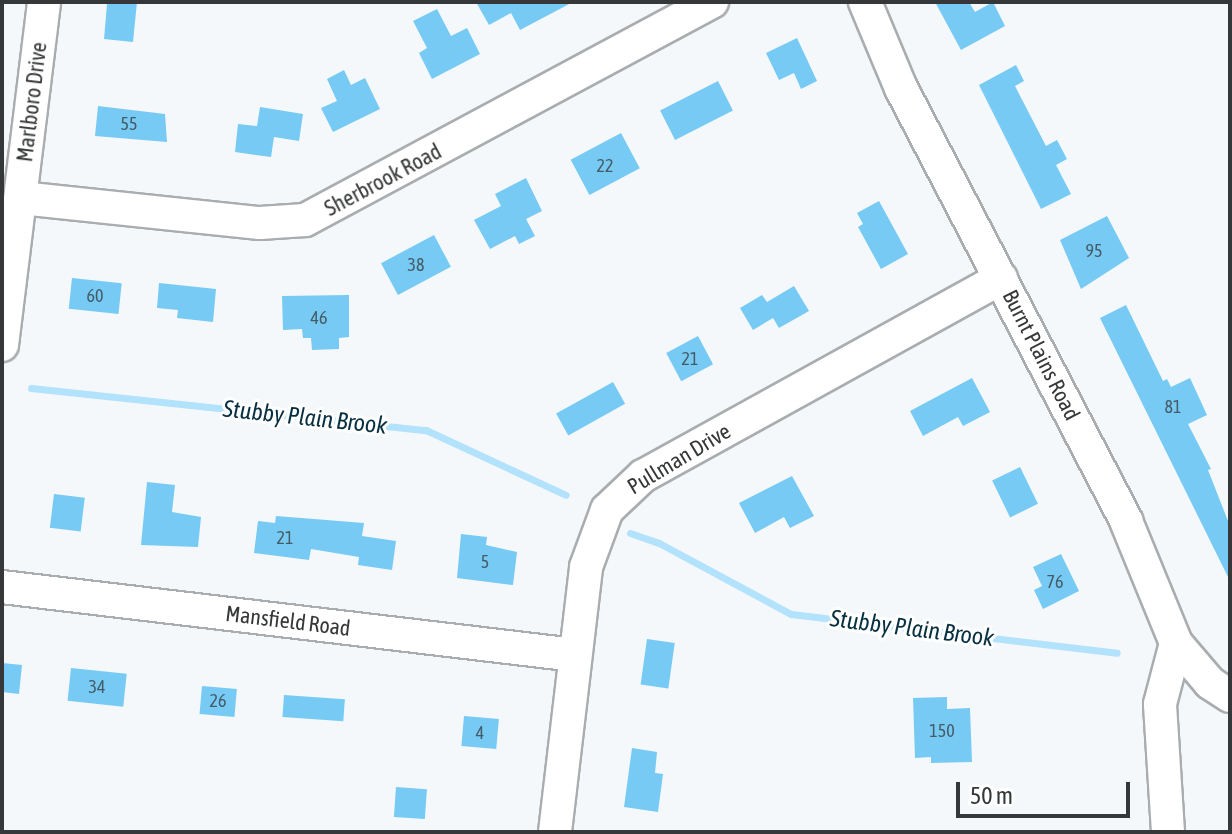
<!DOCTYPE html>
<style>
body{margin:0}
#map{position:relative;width:1232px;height:834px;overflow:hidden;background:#f4f8fa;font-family:"Asap Condensed",sans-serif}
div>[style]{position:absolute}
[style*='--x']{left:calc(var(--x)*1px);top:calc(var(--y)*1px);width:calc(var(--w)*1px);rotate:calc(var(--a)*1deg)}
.stream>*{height:7px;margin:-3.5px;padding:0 3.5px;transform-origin:3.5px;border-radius:3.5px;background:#b2e2fc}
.building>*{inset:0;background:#76caf4;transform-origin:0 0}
.roads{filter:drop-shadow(2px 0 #a9adaf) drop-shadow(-2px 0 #a9adaf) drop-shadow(0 2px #a9adaf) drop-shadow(0 -2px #a9adaf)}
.minor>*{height:32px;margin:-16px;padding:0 16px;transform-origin:16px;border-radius:16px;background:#fff}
span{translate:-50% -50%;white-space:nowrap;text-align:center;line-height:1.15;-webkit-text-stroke:6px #fff;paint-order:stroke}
.number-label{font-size:18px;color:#455c67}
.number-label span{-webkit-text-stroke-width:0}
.street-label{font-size:22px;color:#353738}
.water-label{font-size:24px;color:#083041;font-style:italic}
.frame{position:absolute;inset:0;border:4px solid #353738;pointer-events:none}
.scale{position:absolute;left:956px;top:782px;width:174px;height:36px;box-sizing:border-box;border:4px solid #353738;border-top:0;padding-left:10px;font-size:24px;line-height:28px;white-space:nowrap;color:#353738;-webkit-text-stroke:6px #fff;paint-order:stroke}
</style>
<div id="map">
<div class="stream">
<i style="--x:31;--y:388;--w:397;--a:6.1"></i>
<i style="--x:426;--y:430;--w:154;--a:24.9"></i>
<i style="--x:630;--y:533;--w:31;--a:19"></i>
<i style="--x:659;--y:543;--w:150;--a:28.3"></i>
<i style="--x:791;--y:614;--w:328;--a:6.8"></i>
</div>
<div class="building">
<i style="clip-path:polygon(116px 2px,137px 2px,133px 42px,104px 39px,107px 4px)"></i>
<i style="clip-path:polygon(476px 2px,573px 2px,520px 30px,511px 13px,489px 25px)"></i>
<i style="clip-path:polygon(935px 2px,969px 2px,975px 12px,993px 2px,1005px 26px,961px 50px)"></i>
<i style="clip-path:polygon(437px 9px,451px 36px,467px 28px,480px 54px,432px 79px,419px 53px,427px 48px,413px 21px)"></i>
<i style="clip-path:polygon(797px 38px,817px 81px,801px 89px,794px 73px,779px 80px,766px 53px)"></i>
<i style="clip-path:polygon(1016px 65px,1024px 81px,1015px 86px,1046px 146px,1057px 140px,1067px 159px,1056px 165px,1071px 194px,1041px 209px,979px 85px)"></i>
<i style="clip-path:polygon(344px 70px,351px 85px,365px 78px,380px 109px,333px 132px,321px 108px,337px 101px,327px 79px)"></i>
<i style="left:718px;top:81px;width:33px;height:65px;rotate:63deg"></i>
<i style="clip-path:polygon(98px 106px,165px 114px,167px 142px,95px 136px)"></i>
<i style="clip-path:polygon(260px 107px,303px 114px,299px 141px,274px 137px,271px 157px,235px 152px,238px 124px,257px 126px)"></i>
<i style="left:621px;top:133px;width:40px;height:57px;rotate:62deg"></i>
<i style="clip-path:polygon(526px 178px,542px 211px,526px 219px,535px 236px,519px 244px,515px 236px,490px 249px,474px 220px,501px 206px,495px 194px)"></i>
<i style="clip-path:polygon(879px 201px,908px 254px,881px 269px,858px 227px,863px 224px,857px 213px)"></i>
<i style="clip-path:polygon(1107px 216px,1129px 258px,1081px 289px,1060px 240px)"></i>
<i style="left:434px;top:235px;width:36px;height:60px;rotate:62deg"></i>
<i style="left:72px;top:278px;width:50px;height:31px;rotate:6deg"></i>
<i style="clip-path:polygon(159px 283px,216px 289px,213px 322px,177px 318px,178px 310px,157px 308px)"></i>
<i style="clip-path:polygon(794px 286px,809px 311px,779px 328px,773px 318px,753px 330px,740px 308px,762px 295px,767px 302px)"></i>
<i style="clip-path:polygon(349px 295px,349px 337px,339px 338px,339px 349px,312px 350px,311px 338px,303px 338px,302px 329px,283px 330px,282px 296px)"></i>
<i style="clip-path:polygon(1126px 305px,1163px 381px,1167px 379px,1171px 387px,1190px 378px,1207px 415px,1188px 424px,1211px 469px,1208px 470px,1230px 526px,1230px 581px,1100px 318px)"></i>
<i style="left:698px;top:336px;width:32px;height:36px;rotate:62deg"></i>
<i style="clip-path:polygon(972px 378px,990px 412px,963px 426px,958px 417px,923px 436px,910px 411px)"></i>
<i style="left:613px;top:382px;width:25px;height:65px;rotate:61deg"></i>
<i style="left:1020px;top:467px;width:41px;height:31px;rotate:64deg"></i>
<i style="clip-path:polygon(792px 476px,814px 516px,790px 528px,784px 517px,755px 533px,739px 503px)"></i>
<i style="clip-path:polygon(147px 482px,175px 485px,172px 512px,201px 517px,198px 547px,141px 545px)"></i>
<i style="left:54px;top:494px;width:31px;height:34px;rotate:7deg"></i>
<i style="clip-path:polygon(276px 516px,364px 523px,362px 536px,396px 541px,392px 570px,358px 565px,359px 557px,311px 549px,309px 560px,254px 553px,258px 521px,275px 523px)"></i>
<i style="clip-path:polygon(461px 534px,487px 537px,486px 545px,517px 552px,513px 585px,457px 578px)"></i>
<i style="clip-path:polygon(1061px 554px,1079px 591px,1043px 609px,1034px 590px,1042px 586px,1033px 567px)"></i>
<i style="left:647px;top:639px;width:28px;height:46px;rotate:8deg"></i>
<i style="clip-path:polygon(2px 663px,22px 665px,19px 694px,2px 692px)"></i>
<i style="left:71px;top:668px;width:56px;height:33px;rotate:6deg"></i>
<i style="left:202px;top:686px;width:35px;height:28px;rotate:5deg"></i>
<i style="left:284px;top:695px;width:61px;height:22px;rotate:4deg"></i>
<i style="clip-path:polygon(947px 697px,947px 709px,970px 708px,972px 762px,931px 763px,931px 757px,915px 758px,913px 698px)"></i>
<i style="left:464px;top:716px;width:35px;height:30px;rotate:5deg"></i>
<i style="clip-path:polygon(632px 748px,657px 752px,655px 773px,663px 774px,658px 812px,624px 807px)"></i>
<i style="left:396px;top:787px;width:31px;height:30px;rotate:4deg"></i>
</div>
<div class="roads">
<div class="minor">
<i style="--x:865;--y:2;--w:93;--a:67.3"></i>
<i style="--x:901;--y:88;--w:488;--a:62.5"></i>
<i style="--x:1126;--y:521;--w:132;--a:67.7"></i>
<i style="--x:1176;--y:643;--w:52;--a:49.6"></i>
<i style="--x:1210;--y:683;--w:24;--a:33"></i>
<i style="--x:21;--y:198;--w:240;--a:6"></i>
<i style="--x:260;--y:223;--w:45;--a:-3.8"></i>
<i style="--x:305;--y:220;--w:462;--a:-28.2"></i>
<i style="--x:2;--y:345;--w:346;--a:-83"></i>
<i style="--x:2;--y:587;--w:577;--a:6.77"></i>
<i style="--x:555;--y:832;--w:267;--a:-83.3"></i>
<i style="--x:586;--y:567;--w:61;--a:-69.8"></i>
<i style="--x:607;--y:510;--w:50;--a:-43.4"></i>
<i style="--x:643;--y:476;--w:409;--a:-28.9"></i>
<i style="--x:1168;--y:832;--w:128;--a:-93.6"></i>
<i style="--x:1160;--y:704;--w:63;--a:-75.3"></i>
</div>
</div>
<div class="number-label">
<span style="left:129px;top:124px">55</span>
<span style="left:605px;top:166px">22</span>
<span style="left:1094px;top:251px">95</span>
<span style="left:416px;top:265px">38</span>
<span style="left:95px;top:296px">60</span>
<span style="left:319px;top:318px">46</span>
<span style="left:690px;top:359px">21</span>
<span style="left:1173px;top:407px">81</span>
<span style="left:285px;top:538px">21</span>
<span style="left:485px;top:562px">5</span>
<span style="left:1055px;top:582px">76</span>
<span style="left:97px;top:687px">34</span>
<span style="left:218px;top:701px">26</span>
<span style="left:942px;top:731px">150</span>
<span style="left:480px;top:733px">4</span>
</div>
<div class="street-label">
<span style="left:32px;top:102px;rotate:-83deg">Marlboro Drive</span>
<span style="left:383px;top:180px;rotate:-28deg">Sherbrook Road</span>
<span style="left:1041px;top:355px;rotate:63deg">Burnt Plains Road</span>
<span style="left:679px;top:459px;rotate:-31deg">Pullman Drive</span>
<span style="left:288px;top:621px;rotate:7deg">Mansfield Road</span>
</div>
<div class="water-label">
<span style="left:305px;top:417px;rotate:6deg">Stubby Plain Brook</span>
<span style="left:912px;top:628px;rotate:7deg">Stubby Plain Brook</span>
</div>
<div class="frame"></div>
<div class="scale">50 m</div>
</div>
